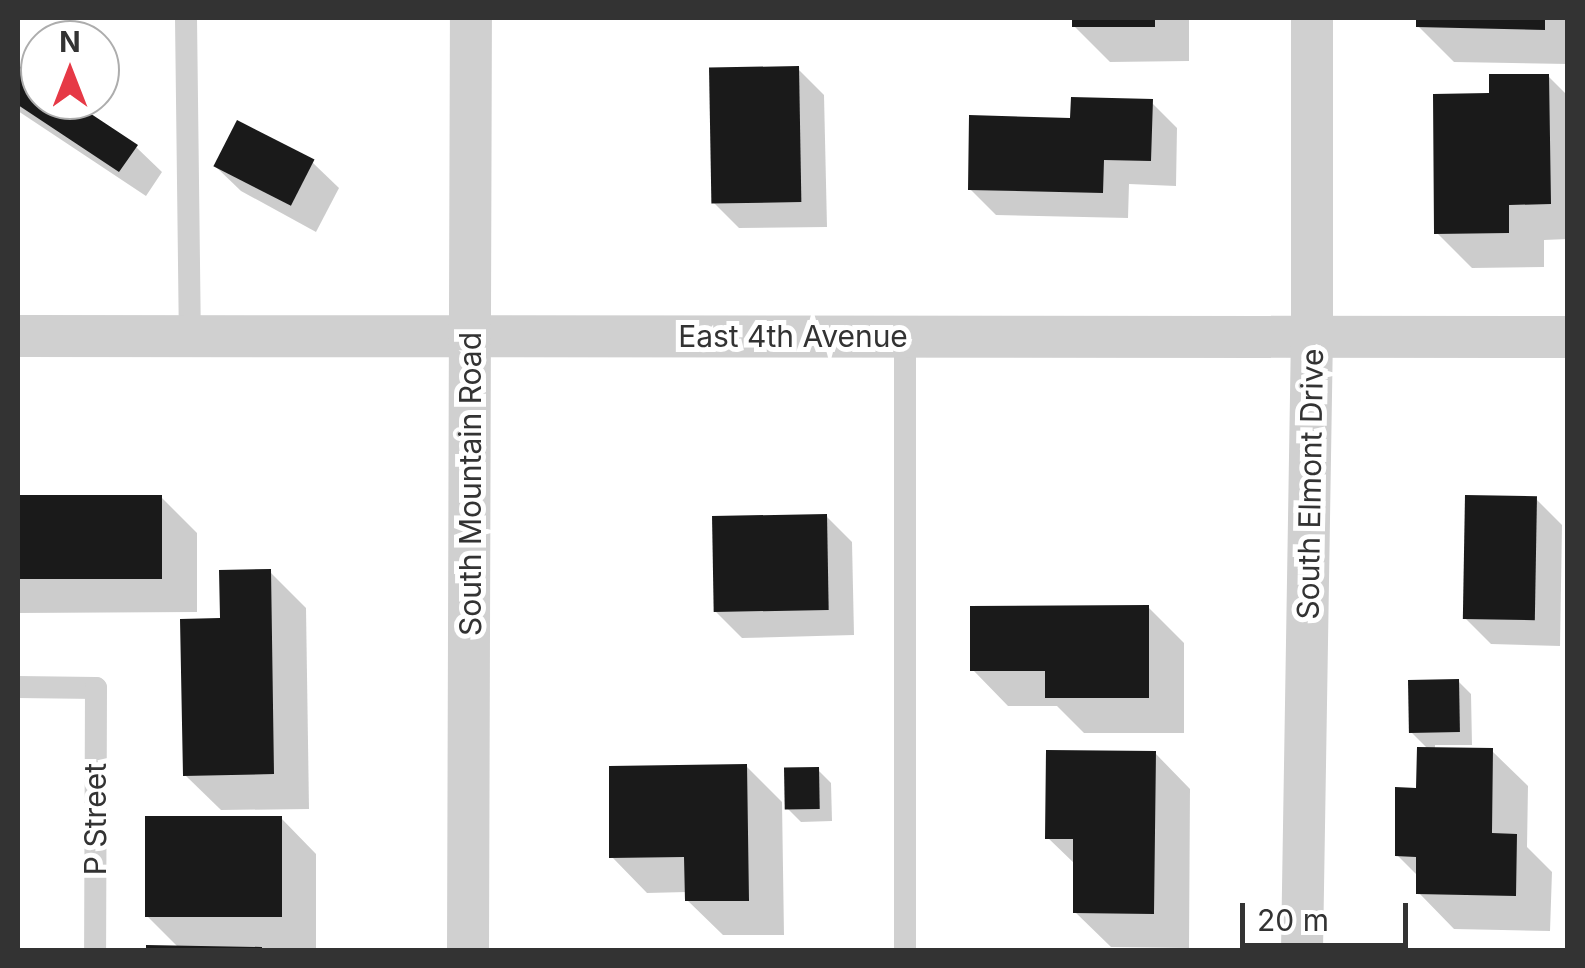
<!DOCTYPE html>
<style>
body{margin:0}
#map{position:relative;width:1585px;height:968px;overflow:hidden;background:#fff;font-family:Inter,sans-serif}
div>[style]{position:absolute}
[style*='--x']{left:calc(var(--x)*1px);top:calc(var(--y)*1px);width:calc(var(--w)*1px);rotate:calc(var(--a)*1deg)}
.shadow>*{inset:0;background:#0003}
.building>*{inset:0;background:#1a1a1a;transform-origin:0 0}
.lane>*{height:22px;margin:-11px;padding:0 11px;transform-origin:11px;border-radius:11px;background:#d0d0d0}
.street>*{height:42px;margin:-21px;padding:0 21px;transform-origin:21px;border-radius:21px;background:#d0d0d0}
span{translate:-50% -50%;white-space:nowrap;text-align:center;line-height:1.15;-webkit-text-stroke:10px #fff;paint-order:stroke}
.street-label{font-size:30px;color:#333}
.frame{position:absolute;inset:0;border:20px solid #333;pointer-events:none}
.north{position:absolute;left:20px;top:20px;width:100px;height:100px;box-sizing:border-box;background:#fff;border:2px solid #adadad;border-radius:50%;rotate:0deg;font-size:28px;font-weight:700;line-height:40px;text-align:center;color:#333}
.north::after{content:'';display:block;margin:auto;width:35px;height:45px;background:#e63946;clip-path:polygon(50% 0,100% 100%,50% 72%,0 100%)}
.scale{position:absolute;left:1240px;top:903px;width:168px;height:45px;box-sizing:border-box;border:5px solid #333;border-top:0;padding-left:12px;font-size:30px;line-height:35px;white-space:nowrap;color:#333;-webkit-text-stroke:8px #fff;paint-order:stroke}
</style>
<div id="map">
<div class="shadow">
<i style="clip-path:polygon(1074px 18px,1189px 18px,1189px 61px,1110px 62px,1074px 26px)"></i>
<i style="clip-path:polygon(1418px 18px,1568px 18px,1568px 64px,1454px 62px,1418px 26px)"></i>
<i style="clip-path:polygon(18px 68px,40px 83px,40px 100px,65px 100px,136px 147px,162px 172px,146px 196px,18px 111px)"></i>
<i style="clip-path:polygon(798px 69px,824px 95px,827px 227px,739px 228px,713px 202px)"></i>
<i style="clip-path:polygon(1548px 76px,1568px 96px,1568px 239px,1544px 240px,1544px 267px,1472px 268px,1437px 233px,1492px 95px)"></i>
<i style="clip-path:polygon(1151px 102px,1177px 128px,1176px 186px,1129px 184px,1128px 218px,996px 215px,970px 189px,1073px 120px)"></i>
<i style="clip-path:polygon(238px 123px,313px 163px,339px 188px,316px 232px,241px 191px,215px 166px)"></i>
<i style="clip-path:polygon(161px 497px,197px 533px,197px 612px,18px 613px,18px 498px)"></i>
<i style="clip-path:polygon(1536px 499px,1562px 525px,1560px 646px,1491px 644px,1465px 618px)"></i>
<i style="clip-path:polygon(826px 516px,852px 542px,854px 635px,742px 638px,716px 612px)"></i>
<i style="clip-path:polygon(270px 572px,306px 608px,309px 809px,221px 810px,185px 775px,222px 620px)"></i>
<i style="clip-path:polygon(1148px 607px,1184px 643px,1184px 733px,1084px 733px,1057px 706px,1008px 706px,973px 670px)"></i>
<i style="clip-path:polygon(1458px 681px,1471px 694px,1472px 745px,1435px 745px,1435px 750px,1492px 751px,1528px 786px,1527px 847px,1552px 872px,1550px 931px,1454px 929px,1419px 893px,1419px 877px,1397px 855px,1429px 750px,1411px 732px)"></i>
<i style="clip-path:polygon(1155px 753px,1190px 789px,1189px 948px,1111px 947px,1075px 912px,1076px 865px,1048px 838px)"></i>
<i style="clip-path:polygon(746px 766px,782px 802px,784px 935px,723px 935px,687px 900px,687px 892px,647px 893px,612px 857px)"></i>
<i style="clip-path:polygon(818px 770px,831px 783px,832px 821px,801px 822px,788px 809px)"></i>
<i style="clip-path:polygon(281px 818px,316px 854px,316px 950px,148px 950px,179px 948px,147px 916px)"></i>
</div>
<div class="building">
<i style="left:1072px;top:18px;width:83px;height:9px"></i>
<i style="clip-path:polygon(1416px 18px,1545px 18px,1545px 30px,1416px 27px)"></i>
<i style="clip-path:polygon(18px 65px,40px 80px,40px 100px,70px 100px,138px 145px,119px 172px,18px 105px)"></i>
<i style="left:799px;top:66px;width:136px;height:90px;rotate:89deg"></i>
<i style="clip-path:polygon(1489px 74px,1549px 74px,1551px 204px,1509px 205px,1509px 233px,1434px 234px,1433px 94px,1489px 93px)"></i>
<i style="clip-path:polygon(1071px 97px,1153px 99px,1151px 161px,1104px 160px,1103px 193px,968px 190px,969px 115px,1070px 118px)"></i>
<i style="left:237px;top:120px;width:87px;height:52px;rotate:27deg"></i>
<i style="left:18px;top:495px;width:144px;height:84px"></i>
<i style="left:1465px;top:495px;width:72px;height:124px;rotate:1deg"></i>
<i style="left:827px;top:514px;width:96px;height:115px;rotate:89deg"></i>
<i style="clip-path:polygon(271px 569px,274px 774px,183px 776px,180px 619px,220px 618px,219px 570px)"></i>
<i style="clip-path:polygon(1149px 605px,1149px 698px,1045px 698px,1045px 671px,970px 671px,970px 606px)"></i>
<i style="left:1459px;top:679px;width:53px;height:51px;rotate:89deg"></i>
<i style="clip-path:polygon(1417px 747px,1493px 748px,1492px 833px,1517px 834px,1516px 896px,1416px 894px,1416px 857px,1395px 856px,1395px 787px,1416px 788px)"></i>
<i style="clip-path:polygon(1046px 750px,1156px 751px,1154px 914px,1073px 913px,1073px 839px,1045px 839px)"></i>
<i style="clip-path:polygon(747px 764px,749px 901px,685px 901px,684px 857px,609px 858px,609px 766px)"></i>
<i style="left:819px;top:767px;width:42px;height:35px;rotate:89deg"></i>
<i style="left:145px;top:816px;width:137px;height:101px"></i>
<i style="clip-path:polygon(146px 945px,262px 947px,262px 950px,146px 950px)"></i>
</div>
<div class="lane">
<i style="--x:186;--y:18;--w:318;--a:89.3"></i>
<i style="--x:905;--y:336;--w:614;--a:90"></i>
<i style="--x:18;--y:687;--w:78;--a:0.7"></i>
<i style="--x:96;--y:688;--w:262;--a:90.2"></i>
</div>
<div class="street">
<i style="--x:18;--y:336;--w:1550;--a:0.04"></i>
<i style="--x:468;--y:950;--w:932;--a:-89.82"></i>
<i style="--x:1302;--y:950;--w:613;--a:-89.07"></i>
<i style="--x:1312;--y:337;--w:319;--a:-90"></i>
</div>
<div class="street-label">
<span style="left:793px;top:336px">East 4th Avenue</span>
<span style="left:470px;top:484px;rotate:-90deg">South Mountain Road</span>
<span style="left:1310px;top:484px;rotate:-89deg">South Elmont Drive</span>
<span style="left:95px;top:819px;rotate:-90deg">P Street</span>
</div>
<div class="frame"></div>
<div class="north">N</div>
<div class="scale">20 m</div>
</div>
